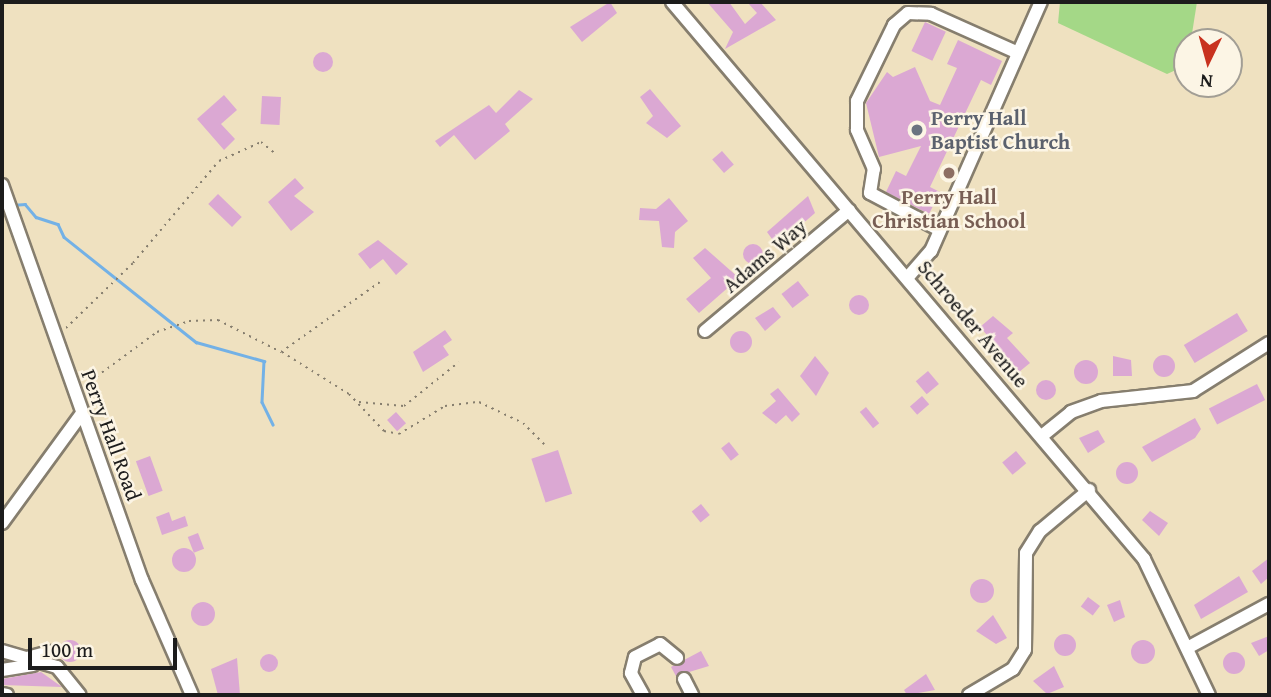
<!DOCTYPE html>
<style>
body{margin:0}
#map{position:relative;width:1271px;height:697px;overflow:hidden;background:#efe1c0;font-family:"Gentium Book Plus",serif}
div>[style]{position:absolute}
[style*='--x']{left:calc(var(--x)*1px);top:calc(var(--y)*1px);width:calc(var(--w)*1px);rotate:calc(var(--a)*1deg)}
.green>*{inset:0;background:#a4d887}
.stream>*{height:2.5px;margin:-1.25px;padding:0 1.25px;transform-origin:1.25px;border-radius:1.25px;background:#73b1e6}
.building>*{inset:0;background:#dba8d3;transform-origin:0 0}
.round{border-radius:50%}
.path>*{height:2px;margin-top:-1px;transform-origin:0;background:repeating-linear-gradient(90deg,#867e6e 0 2px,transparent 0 7px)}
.roads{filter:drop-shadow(2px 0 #867e6e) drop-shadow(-2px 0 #867e6e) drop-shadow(0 2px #867e6e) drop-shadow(0 -2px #867e6e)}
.minor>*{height:12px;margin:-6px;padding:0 6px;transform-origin:6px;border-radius:6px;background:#fff}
.dots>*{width:19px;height:19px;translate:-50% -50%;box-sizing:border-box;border:4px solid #fcf5e5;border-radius:50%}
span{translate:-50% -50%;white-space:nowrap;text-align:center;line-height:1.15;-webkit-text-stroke:5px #fcf5e5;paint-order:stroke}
.worship-label{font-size:21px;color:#5b616d;font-weight:700}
.left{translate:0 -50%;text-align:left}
.education-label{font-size:21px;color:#785e54;font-weight:700}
.street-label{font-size:21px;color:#1c1c1c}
.frame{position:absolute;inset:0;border:4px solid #1c1c1c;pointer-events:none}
.north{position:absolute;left:1173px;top:28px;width:70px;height:70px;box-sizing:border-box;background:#fcf5e5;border:2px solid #a29e95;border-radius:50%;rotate:185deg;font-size:19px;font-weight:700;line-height:28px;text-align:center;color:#1c1c1c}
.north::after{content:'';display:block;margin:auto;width:24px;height:32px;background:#c8321e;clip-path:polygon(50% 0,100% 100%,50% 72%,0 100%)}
.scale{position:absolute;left:28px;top:638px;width:149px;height:32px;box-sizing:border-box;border:4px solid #1c1c1c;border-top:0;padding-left:9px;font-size:21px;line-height:24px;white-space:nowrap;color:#1c1c1c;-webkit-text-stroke:5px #fcf5e5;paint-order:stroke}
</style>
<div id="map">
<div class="green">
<i style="clip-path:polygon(1060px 2px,1197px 2px,1187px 65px,1167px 74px,1058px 23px)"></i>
</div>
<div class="stream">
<i style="--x:12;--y:205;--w:13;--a:-4"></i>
<i style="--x:25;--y:204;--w:17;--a:50"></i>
<i style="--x:36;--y:217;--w:23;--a:18"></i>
<i style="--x:58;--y:224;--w:14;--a:65"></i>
<i style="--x:64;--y:237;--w:169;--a:38.5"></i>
<i style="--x:196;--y:342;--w:71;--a:15.6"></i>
<i style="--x:264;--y:361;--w:41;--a:92.8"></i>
<i style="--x:262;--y:402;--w:25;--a:64"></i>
</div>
<div class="building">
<i style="clip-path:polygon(610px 2px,617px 13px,582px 42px,570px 27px)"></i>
<i style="clip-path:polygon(707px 2px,729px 2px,745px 24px,757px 13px,747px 2px,760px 2px,776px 20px,725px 49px,733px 32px)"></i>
<i style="left:925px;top:22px;width:23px;height:32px;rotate:25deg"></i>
<i style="clip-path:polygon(958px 40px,1002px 61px,991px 85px,981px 80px,930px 187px,940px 192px,929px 214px,886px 192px,896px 171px,906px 176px,921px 146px,879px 157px,866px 103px,887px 72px,893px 77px,915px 67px,930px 101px,940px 105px,957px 68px,947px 64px)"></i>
<i class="round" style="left:313px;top:52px;width:20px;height:20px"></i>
<i style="clip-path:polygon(650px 89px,681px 126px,667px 138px,646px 123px,653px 116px,640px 97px)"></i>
<i style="clip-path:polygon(519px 90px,533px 99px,505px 124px,510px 131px,475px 160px,454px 135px,440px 147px,435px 141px,489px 105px,496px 113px)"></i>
<i style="clip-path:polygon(224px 95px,237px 110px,221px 124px,235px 139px,224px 150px,197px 119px)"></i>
<i style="left:262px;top:96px;width:19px;height:28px;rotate:3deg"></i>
<i style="left:722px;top:151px;width:18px;height:13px;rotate:49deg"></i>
<i style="clip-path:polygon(295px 178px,304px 188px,294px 196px,314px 212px,291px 231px,268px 202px)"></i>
<i style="left:218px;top:194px;width:33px;height:14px;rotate:44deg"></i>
<i style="clip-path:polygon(808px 196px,815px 213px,777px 246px,767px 232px)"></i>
<i style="clip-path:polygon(669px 198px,688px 221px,675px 232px,674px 248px,662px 247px,659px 221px,639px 220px,640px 208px,656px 209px)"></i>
<i style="clip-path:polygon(378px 240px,408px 264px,396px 275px,383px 259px,370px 269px,358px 254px)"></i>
<i class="round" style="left:743px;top:244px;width:20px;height:20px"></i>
<i style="clip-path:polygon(705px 248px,739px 278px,699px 313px,686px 299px,711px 278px,693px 258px)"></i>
<i style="left:798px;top:281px;width:18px;height:21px;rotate:52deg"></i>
<i class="round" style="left:849px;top:295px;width:20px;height:20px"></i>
<i style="clip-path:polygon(773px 307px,781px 317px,765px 331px,755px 318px)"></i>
<i style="left:1237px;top:313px;width:21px;height:62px;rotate:59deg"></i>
<i style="clip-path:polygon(993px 316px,1013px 333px,1007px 338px,1030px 363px,1019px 372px,980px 327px)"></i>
<i style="clip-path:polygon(445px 330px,452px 340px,443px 346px,449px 355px,423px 372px,413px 352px)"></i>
<i class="round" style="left:730px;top:331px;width:22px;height:22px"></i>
<i class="round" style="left:1153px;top:355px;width:22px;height:22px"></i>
<i style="clip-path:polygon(815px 356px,829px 373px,816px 396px,800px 376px)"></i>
<i style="clip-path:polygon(1113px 356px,1131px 360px,1132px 376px,1113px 376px)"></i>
<i class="round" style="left:1074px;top:360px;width:24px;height:24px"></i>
<i style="left:928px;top:371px;width:17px;height:16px;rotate:50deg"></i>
<i class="round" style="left:1036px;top:380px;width:20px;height:20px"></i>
<i style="left:1257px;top:384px;width:18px;height:54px;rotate:63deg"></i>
<i style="clip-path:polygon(778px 388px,800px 414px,792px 422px,786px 415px,776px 424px,762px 413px,776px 401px,770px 394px)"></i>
<i style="left:922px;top:396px;width:11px;height:16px;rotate:49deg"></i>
<i style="left:866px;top:407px;width:21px;height:8px;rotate:51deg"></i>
<i style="left:396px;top:412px;width:15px;height:12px;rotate:48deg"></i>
<i style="clip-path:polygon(1195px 418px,1201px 429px,1195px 438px,1152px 462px,1142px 447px)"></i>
<i style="clip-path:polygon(1098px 430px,1105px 442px,1088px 453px,1079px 438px)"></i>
<i style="left:729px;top:442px;width:16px;height:10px;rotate:52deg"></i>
<i style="left:558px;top:450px;width:46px;height:28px;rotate:72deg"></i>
<i style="left:1016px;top:451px;width:16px;height:18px;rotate:50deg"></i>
<i style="left:150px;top:456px;width:37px;height:15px;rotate:70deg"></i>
<i class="round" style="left:1116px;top:462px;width:22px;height:22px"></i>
<i style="left:701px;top:504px;width:14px;height:12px;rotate:51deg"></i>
<i style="clip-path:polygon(1150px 511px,1168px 523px,1159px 536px,1142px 520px)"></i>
<i style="clip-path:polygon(169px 512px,172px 521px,185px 516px,188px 526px,162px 535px,156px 517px)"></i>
<i style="left:198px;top:533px;width:17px;height:11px;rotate:69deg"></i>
<i class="round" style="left:172px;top:548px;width:24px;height:24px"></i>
<i style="clip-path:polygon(1269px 558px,1269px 577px,1261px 584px,1252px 571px)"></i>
<i style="clip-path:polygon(1239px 576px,1248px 592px,1201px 619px,1194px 605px)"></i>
<i class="round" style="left:970px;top:579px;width:24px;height:24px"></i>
<i style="left:1088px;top:597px;width:15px;height:12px;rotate:37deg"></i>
<i style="clip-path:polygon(1120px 600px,1125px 617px,1114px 622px,1107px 605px)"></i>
<i class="round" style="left:191px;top:602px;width:24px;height:24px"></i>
<i style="clip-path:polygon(993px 615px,1007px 638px,996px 644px,976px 631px)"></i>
<i class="round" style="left:1054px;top:634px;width:22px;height:22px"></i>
<i style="clip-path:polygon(1269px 636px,1269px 650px,1259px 656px,1251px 643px)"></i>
<i class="round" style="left:1131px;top:640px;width:24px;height:24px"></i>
<i class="round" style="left:59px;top:640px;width:22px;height:22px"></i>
<i style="clip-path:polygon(701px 651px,709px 666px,676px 676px,671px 667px)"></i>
<i class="round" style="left:1223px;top:652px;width:22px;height:22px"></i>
<i class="round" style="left:260px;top:654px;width:18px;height:18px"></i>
<i style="clip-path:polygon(237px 658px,240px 695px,218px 695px,211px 669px)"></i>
<i style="clip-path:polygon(1054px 666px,1064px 687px,1047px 694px,1033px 681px)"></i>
<i style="clip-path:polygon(41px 672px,62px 687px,2px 685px,2px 679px)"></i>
<i style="clip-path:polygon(926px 674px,935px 690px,907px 695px,904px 690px)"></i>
</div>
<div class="path">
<i style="--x:66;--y:328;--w:93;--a:-44.1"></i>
<i style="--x:133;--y:263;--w:133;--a:-49.9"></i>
<i style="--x:219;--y:161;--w:46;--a:-24.3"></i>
<i style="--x:261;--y:142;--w:19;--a:39"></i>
<i style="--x:282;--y:352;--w:79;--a:32.1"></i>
<i style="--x:349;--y:394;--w:51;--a:46.6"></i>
<i style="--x:384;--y:431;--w:15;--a:11"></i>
<i style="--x:399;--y:434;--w:54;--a:-31.3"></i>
<i style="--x:445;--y:406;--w:34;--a:-7"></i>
<i style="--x:479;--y:402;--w:49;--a:25.5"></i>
<i style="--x:523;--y:423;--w:30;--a:45"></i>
<i style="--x:85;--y:385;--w:89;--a:-36.4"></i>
<i style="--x:157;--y:332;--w:34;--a:-19"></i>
<i style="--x:189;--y:321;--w:29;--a:-2"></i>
<i style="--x:218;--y:320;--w:71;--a:26.9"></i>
<i style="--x:281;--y:352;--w:121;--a:-35.3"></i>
<i style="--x:359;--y:402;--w:45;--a:5.1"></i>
<i style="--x:404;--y:406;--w:70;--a:-38.7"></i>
</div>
<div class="roads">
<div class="minor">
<i style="--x:672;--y:2;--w:730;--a:49.72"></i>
<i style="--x:1144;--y:559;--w:151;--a:64.5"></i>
<i style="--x:2;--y:185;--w:419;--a:70.5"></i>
<i style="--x:142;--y:580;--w:125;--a:66.5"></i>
<i style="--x:938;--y:229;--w:77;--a:-152.1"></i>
<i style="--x:870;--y:193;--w:24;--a:-81"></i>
<i style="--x:874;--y:169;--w:43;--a:-113.6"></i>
<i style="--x:857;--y:130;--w:29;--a:-90"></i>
<i style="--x:857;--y:101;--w:85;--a:-64"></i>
<i style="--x:894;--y:25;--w:18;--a:-41"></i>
<i style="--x:908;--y:13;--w:23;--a:2"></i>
<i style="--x:931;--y:14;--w:95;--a:24.1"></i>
<i style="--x:908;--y:277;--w:35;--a:-49"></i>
<i style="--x:931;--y:251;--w:272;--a:-66.2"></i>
<i style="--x:705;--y:331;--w:188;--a:-40"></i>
<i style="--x:1043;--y:435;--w:36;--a:-39"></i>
<i style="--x:1071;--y:412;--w:32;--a:-20"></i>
<i style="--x:1101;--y:401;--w:93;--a:-6.2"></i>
<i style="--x:1193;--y:391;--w:90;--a:-32.3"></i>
<i style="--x:2;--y:523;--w:137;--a:-53.9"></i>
<i style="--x:1189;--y:647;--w:91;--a:-28.3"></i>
<i style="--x:2;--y:651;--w:57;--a:16.2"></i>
<i style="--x:57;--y:667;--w:36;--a:51"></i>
<i style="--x:23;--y:659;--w:28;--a:-15"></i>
<i style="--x:2;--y:670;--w:31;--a:-9"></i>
<i style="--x:684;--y:679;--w:18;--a:63"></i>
<i style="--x:2;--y:694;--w:5;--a:11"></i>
<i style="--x:643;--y:695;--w:25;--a:-119"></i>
<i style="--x:631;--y:673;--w:16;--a:-76"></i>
<i style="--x:635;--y:657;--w:28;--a:-27"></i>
<i style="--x:660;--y:644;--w:22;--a:39"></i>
<i style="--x:969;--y:695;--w:51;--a:-30.6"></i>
<i style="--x:1013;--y:669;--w:22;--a:-58"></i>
<i style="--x:1025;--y:650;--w:97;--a:-89.4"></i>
<i style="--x:1026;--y:553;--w:26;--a:-58"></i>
<i style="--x:1040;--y:531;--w:64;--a:-39.9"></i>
</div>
</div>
<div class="dots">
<i style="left:917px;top:130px;background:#6b7280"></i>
<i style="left:949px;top:173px;background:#8d6e63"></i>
</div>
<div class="worship-label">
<span class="left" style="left:931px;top:130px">Perry Hall<br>Baptist Church</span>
</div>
<div class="education-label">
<span style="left:949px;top:209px">Perry Hall<br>Christian School</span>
</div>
<div class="street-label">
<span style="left:765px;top:256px;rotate:-40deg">Adams Way</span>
<span style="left:973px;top:324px;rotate:50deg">Schroeder Avenue</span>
<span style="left:111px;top:435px;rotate:70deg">Perry Hall Road</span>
</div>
<div class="frame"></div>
<div class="north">N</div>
<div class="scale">100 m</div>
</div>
